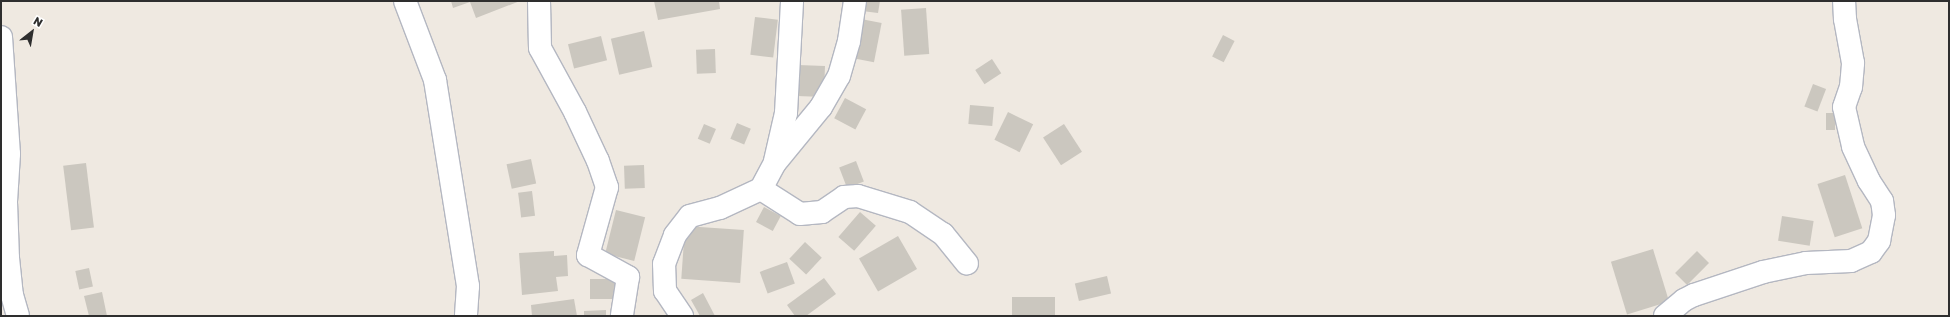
<!DOCTYPE html>
<style>
body{margin:0}
#map{position:relative;width:1950px;height:317px;overflow:hidden;background:#efe9e1;font-family:"Golos Text",sans-serif}
div>[style]{position:absolute}
[style*='--x']{left:calc(var(--x)*1px);top:calc(var(--y)*1px);width:calc(var(--w)*1px);rotate:calc(var(--a)*1deg)}
.building>*{inset:0;background:#cbc7bf;transform-origin:0 0}
.roads{filter:drop-shadow(1px 0 #b4b7c1) drop-shadow(-1px 0 #b4b7c1) drop-shadow(0 1px #b4b7c1) drop-shadow(0 -1px #b4b7c1)}
.minor>*{height:22px;margin:-11px;padding:0 11px;transform-origin:11px;border-radius:11px;background:#fff}
span{translate:-50% -50%;white-space:nowrap;text-align:center;line-height:1.15;-webkit-text-stroke:3px #fff;paint-order:stroke}
.frame{position:absolute;inset:0;border:2px solid #2e2e2e;pointer-events:none}
.north{position:absolute;left:12px;top:12px;width:40px;height:40px;-webkit-text-stroke:3px #fff;paint-order:stroke;rotate:31deg;font-size:11px;font-weight:700;line-height:16px;text-align:center;color:#2e2e2e}
.north::after{content:'';display:block;margin:auto;width:14px;height:18px;background:#2e2e2e;clip-path:polygon(50% 0,100% 100%,50% 72%,0 100%)}
</style>
<div id="map">
<div class="building">
<i style="clip-path:polygon(451px 1px,520px 1px,476px 18px,470px 2px,453px 8px)"></i>
<i style="clip-path:polygon(654px 1px,719px 1px,720px 9px,658px 20px)"></i>
<i style="clip-path:polygon(863px 1px,880px 1px,878px 13px,862px 11px)"></i>
<i style="left:926px;top:8px;width:46px;height:25px;rotate:86deg"></i>
<i style="left:755px;top:17px;width:23px;height:38px;rotate:7deg"></i>
<i style="left:861px;top:19px;width:21px;height:40px;rotate:11deg"></i>
<i style="left:644px;top:31px;width:37px;height:34px;rotate:77deg"></i>
<i style="left:1223px;top:35px;width:13px;height:24px;rotate:27deg"></i>
<i style="left:601px;top:36px;width:25px;height:34px;rotate:76deg"></i>
<i style="left:715px;top:49px;width:24px;height:19px;rotate:88deg"></i>
<i style="left:992px;top:59px;width:17px;height:20px;rotate:57deg"></i>
<i style="left:798px;top:65px;width:27px;height:31px;rotate:2deg"></i>
<i style="left:1813px;top:84px;width:14px;height:24px;rotate:21deg"></i>
<i style="left:845px;top:98px;width:24px;height:23px;rotate:28deg"></i>
<i style="left:970px;top:105px;width:24px;height:19px;rotate:5deg"></i>
<i style="left:1008px;top:112px;width:28px;height:31px;rotate:26deg"></i>
<i style="left:1826px;top:113px;width:9px;height:17px"></i>
<i style="left:737px;top:123px;width:15px;height:17px;rotate:23deg"></i>
<i style="left:704px;top:124px;width:13px;height:16px;rotate:23deg"></i>
<i style="left:1064px;top:124px;width:33px;height:25px;rotate:57deg"></i>
<i style="left:531px;top:159px;width:25px;height:25px;rotate:78deg"></i>
<i style="left:856px;top:161px;width:22px;height:18px;rotate:69deg"></i>
<i style="left:86px;top:163px;width:65px;height:23px;rotate:83deg"></i>
<i style="left:644px;top:165px;width:23px;height:20px;rotate:88deg"></i>
<i style="left:1845px;top:175px;width:56px;height:29px;rotate:72deg"></i>
<i style="left:532px;top:191px;width:25px;height:14px;rotate:83deg"></i>
<i style="left:764px;top:207px;width:19px;height:17px;rotate:28deg"></i>
<i style="left:616px;top:210px;width:30px;height:45px;rotate:14deg"></i>
<i style="left:860px;top:212px;width:21px;height:33px;rotate:41deg"></i>
<i style="left:1782px;top:216px;width:32px;height:25px;rotate:9deg"></i>
<i style="left:685px;top:226px;width:59px;height:53px;rotate:4deg"></i>
<i style="left:898px;top:236px;width:38px;height:45px;rotate:60deg"></i>
<i style="left:805px;top:242px;width:23px;height:23px;rotate:43deg"></i>
<i style="left:1653px;top:249px;width:55px;height:44px;rotate:73deg"></i>
<i style="clip-path:polygon(554px 251px,554px 256px,567px 255px,568px 276px,556px 277px,558px 291px,522px 295px,519px 253px)"></i>
<i style="left:1697px;top:251px;width:17px;height:31px;rotate:45deg"></i>
<i style="left:787px;top:262px;width:23px;height:29px;rotate:70deg"></i>
<i style="left:89px;top:268px;width:19px;height:14px;rotate:78deg"></i>
<i style="left:1107px;top:276px;width:18px;height:33px;rotate:77deg"></i>
<i style="clip-path:polygon(824px 278px,836px 294px,806px 316px,795px 316px,787px 305px)"></i>
<i style="left:590px;top:279px;width:25px;height:20px"></i>
<i style="clip-path:polygon(102px 292px,107px 316px,89px 316px,84px 296px)"></i>
<i style="clip-path:polygon(703px 293px,715px 316px,700px 316px,691px 300px)"></i>
<i style="left:1055px;top:297px;width:19px;height:43px;rotate:90deg"></i>
<i style="clip-path:polygon(574px 299px,577px 316px,532px 316px,531px 305px)"></i>
<i style="clip-path:polygon(606px 310px,606px 316px,584px 316px,584px 311px)"></i>
</div>
<div class="roads">
<div class="minor">
<i style="--x:405;--y:1;--w:85;--a:69.2"></i>
<i style="--x:435;--y:80;--w:209;--a:80.9"></i>
<i style="--x:468;--y:286;--w:30;--a:94"></i>
<i style="--x:539;--y:1;--w:47;--a:88.8"></i>
<i style="--x:540;--y:48;--w:73;--a:61.3"></i>
<i style="--x:575;--y:112;--w:54;--a:64.9"></i>
<i style="--x:598;--y:161;--w:28;--a:71"></i>
<i style="--x:607;--y:187;--w:71;--a:105.6"></i>
<i style="--x:588;--y:255;--w:46;--a:28.8"></i>
<i style="--x:628;--y:277;--w:39;--a:99"></i>
<i style="--x:1;--y:37;--w:117;--a:86.1"></i>
<i style="--x:9;--y:154;--w:48;--a:93.6"></i>
<i style="--x:6;--y:202;--w:56;--a:88"></i>
<i style="--x:8;--y:258;--w:37;--a:84"></i>
<i style="--x:12;--y:295;--w:22;--a:74"></i>
<i style="--x:775;--y:161;--w:49;--a:-77.1"></i>
<i style="--x:786;--y:113;--w:112;--a:-86.9"></i>
<i style="--x:761;--y:189;--w:46;--a:32.7"></i>
<i style="--x:800;--y:214;--w:22;--a:-5"></i>
<i style="--x:822;--y:212;--w:27;--a:-34"></i>
<i style="--x:844;--y:197;--w:14;--a:-4"></i>
<i style="--x:858;--y:196;--w:54;--a:17.1"></i>
<i style="--x:910;--y:212;--w:40;--a:34"></i>
<i style="--x:943;--y:234;--w:38;--a:51"></i>
<i style="--x:682;--y:316;--w:30;--a:-124"></i>
<i style="--x:665;--y:291;--w:27;--a:-92"></i>
<i style="--x:664;--y:264;--w:31;--a:-69"></i>
<i style="--x:675;--y:235;--w:24;--a:-52"></i>
<i style="--x:690;--y:216;--w:31;--a:-15"></i>
<i style="--x:720;--y:208;--w:45;--a:-24.9"></i>
<i style="--x:761;--y:189;--w:30;--a:-62"></i>
<i style="--x:775;--y:163;--w:72;--a:-50.6"></i>
<i style="--x:821;--y:107;--w:36;--a:-60"></i>
<i style="--x:839;--y:76;--w:36;--a:-74"></i>
<i style="--x:849;--y:41;--w:40;--a:-81.5"></i>
<i style="--x:1665;--y:316;--w:25;--a:-40"></i>
<i style="--x:1684;--y:300;--w:11;--a:-27"></i>
<i style="--x:1694;--y:295;--w:73;--a:-18.4"></i>
<i style="--x:1763;--y:272;--w:44;--a:-11.8"></i>
<i style="--x:1806;--y:263;--w:45;--a:-2.5"></i>
<i style="--x:1851;--y:261;--w:22;--a:-24"></i>
<i style="--x:1871;--y:252;--w:14;--a:-54"></i>
<i style="--x:1879;--y:241;--w:26;--a:-79"></i>
<i style="--x:1884;--y:215;--w:14;--a:-98"></i>
<i style="--x:1882;--y:201;--w:24;--a:-123"></i>
<i style="--x:1869;--y:181;--w:38;--a:-115"></i>
<i style="--x:1853;--y:146;--w:40;--a:-103"></i>
<i style="--x:1844;--y:107;--w:21;--a:-71"></i>
<i style="--x:1851;--y:87;--w:24;--a:-85"></i>
<i style="--x:1853;--y:63;--w:45;--a:-100.3"></i>
<i style="--x:1845;--y:19;--w:18;--a:-93"></i>
</div>
</div>
<div class="frame"></div>
<div class="north">N</div>
</div>
